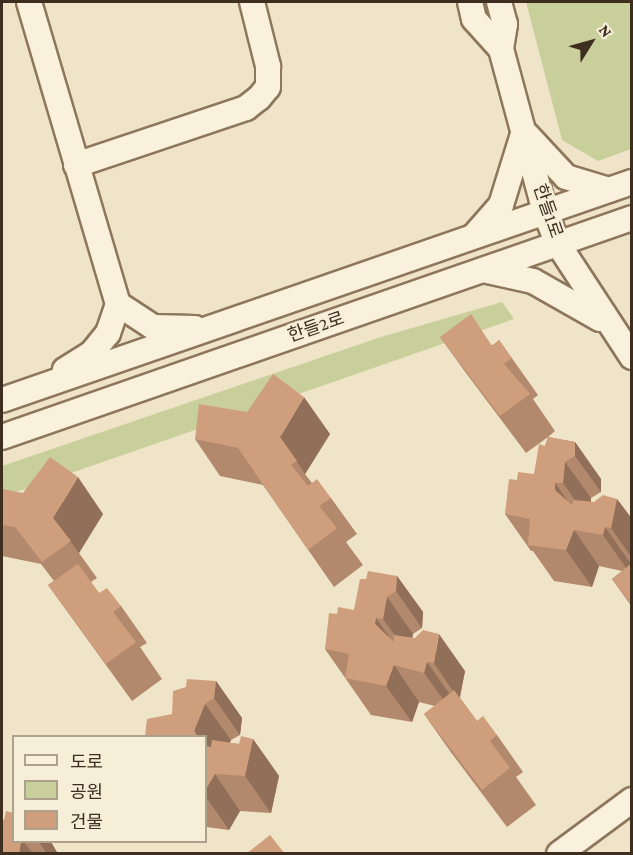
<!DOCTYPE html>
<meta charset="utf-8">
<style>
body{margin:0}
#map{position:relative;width:633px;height:855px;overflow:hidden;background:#f0e4c8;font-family:"Crimson Pro","Noto Sans KR",serif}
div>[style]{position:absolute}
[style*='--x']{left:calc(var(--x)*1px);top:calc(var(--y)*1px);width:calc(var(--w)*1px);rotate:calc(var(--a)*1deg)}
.green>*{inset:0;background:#c9cf9b}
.roads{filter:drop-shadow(2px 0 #8d765c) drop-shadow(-2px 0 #8d765c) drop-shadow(0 2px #8d765c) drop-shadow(0 -2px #8d765c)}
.minor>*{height:24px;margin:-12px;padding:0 12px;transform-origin:12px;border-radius:12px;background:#faf1dc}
.wall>*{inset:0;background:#b2896c}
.shaded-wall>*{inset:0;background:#916f58}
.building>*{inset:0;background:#cf9f7d}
span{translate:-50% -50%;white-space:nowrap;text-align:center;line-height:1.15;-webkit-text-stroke:5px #f7eed8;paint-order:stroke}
.street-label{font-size:18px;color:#3d2e20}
.frame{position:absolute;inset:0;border:3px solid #3d2e20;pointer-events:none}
.legend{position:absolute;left:12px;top:735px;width:195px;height:108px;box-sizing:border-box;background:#f7eed8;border:2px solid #ada18e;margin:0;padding:8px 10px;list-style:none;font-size:18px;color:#3d2e20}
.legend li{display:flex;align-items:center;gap:12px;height:30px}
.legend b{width:30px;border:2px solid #ada18e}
.north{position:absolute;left:561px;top:12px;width:60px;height:60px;-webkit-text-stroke:4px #f7eed8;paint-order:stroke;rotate:53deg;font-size:16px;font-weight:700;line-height:24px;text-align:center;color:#3d2e20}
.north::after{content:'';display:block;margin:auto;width:21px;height:27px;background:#3d2e20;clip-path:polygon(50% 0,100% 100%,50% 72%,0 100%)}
</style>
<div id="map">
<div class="green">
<i style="clip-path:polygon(526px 2px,631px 2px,631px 149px,598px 161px,562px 140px)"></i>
<i style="clip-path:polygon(502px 302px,514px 319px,2px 497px,2px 466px,381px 337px)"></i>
</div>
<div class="roads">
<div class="minor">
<i style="--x:29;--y:2;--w:315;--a:73.6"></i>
<i style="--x:118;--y:304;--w:31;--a:109"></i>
<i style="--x:108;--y:333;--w:26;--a:129"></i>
<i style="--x:92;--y:353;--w:32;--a:148"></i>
<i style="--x:470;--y:2;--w:17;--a:77"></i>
<i style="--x:474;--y:19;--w:40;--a:48"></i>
<i style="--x:499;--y:2;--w:23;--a:75"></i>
<i style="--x:505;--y:24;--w:25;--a:99"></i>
<i style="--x:501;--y:49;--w:169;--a:74.9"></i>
<i style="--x:545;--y:212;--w:35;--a:68"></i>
<i style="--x:558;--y:244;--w:135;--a:56.8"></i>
<i style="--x:527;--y:135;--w:57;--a:47.1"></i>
<i style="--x:566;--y:177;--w:45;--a:16.8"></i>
<i style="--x:76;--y:165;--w:179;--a:-18.5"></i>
<i style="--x:246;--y:108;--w:16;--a:-38"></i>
<i style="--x:259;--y:98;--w:14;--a:-51"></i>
<i style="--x:268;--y:87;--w:21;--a:-90"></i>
<i style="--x:268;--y:66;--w:66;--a:-104"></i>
<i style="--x:474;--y:236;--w:41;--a:-48.9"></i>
<i style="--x:501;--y:205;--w:74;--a:-72.8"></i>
<i style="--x:483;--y:270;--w:51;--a:12.4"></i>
<i style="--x:533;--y:281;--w:77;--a:29.6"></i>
<i style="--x:118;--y:304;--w:42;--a:33.3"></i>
<i style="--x:153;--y:327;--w:42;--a:1.4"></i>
<i style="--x:2;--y:400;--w:667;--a:-19.09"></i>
<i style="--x:2;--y:437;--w:667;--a:-19.17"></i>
<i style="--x:559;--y:854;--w:91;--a:-36.5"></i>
</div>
</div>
<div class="wall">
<i style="clip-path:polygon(440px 337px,493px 345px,499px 340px,538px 395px,533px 399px,555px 431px,548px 437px,575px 442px,601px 479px,601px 492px,591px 498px,591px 502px,594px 502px,617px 499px,632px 519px,632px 607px,612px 579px,622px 571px,599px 566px,592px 587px,554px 581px,533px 551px,531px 551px,505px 514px,517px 480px,534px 474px,545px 446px,548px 437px,526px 453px,466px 373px)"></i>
<i style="clip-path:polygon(330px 434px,305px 474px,312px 483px,331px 498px,357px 534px,346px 542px,363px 565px,334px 587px,263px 485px,220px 476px,195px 439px)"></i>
<i style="clip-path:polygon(2px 489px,103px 514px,79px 553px,97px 578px,91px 582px,99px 593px,121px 606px,147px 643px,140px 647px,162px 679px,132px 701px,48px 585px,54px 581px,41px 564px,2px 556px)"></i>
<i style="clip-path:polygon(397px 576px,423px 612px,422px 628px,413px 634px,412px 638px,465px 671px,460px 698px,477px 721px,497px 735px,523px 772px,516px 777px,536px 805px,507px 827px,450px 751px,424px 714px,435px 706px,419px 702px,412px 722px,371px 715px,325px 649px,337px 614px,354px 610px,366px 579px)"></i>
<i style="clip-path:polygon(216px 681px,242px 718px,240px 735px,231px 740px,230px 743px,239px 744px,253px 739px,279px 776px,271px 813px,240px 811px,229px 830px,206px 827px,206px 736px,172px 714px)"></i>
<i style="clip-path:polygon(4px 820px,14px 842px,51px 842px,58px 854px,2px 854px)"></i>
</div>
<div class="shaded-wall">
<i style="clip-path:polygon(304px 397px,330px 434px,305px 474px,280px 437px)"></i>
<i style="clip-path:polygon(575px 442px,601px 479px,601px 492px,575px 456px)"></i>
<i style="clip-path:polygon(565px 462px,591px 498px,589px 520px,563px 483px)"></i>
<i style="clip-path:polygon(78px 477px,103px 514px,79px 553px,53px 518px)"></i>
<i style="clip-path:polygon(555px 483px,581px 520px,555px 490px)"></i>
<i style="clip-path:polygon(617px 499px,632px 519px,632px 558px,611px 528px)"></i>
<i style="clip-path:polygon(605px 527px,631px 564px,629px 572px,603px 535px)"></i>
<i style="clip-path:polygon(574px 530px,599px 566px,592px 587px,566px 550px)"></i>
<i style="clip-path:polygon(397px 576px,423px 612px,422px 628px,396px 591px)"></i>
<i style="clip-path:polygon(387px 597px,413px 634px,409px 655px,383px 619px)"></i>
<i style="clip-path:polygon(376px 618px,402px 655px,375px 624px)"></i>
<i style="clip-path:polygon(439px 634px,465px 671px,459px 700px,434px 663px)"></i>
<i style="clip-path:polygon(427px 662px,453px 699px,450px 709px,424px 673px)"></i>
<i style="clip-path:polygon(394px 665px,419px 702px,412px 722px,386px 686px)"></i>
<i style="clip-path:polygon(216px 681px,242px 718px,240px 735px,214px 698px)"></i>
<i style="clip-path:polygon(205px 704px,231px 740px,219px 768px,229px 782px,206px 748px,206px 736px,197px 736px,194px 731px)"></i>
<i style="clip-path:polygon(253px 739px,279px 776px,271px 813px,245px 776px)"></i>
<i style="clip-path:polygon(215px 774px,240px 811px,229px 830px,206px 797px,206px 789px)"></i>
<i style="clip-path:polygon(21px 842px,24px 842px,33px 854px,19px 854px)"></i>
<i style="clip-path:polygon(39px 842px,51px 842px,58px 854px,47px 854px)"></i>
</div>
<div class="building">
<i style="clip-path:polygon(471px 314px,492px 346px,499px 340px,512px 358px,504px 364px,530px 394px,500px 416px,440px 337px)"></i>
<i style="clip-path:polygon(273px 374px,304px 397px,280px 437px,297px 461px,291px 465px,308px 486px,317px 479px,331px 498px,319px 506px,337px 528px,308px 550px,238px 448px,195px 439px,199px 404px,247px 412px)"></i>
<i style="clip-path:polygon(548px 437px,575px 442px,575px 456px,565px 462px,563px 483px,555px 483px,555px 490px,572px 505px,574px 500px,594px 502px,603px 495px,617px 499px,611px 528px,605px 527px,603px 535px,574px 530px,566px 550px,528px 545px,530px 519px,505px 514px,509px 479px,517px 480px,518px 472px,534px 474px,539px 444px,545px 446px)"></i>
<i style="clip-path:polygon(50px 457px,78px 477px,53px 518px,71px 541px,42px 562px,15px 527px,2px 525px,2px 489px,23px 493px)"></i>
<i style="clip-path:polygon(632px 563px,632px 605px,612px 579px)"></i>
<i style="clip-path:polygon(78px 564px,99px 593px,107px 588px,121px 606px,113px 612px,136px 642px,106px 664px,48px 585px)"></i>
<i style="clip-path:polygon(368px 571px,397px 576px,396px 591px,387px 597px,383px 619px,376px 618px,375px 624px,394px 642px,394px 635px,415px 638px,423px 630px,439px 634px,434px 663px,427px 662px,424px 673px,394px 665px,386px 686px,345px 678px,349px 654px,325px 649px,329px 613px,337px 614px,338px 607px,354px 610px,360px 579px,366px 579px)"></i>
<i style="clip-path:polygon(187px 679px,216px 681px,214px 698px,205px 704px,194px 731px,197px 736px,145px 736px,147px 719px,172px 714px,173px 691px,186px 687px)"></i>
<i style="clip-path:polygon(454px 690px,477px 721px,483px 716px,497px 735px,490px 741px,510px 768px,482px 790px,424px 714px)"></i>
<i style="clip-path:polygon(241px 736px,253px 739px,245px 776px,215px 774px,206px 789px,206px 746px,211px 747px,212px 740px,239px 744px)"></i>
<i style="clip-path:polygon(6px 811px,14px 813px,14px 842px,21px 842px,19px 854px,2px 854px,2px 820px,4px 820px)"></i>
<i style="clip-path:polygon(270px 835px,285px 854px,246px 854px)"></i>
</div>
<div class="street-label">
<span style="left:548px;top:211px;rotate:71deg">한들1로</span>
<span style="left:316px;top:327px;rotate:-19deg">한들2로</span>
</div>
<div class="frame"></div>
<ul class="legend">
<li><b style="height:8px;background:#faf1dc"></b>도로</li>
<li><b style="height:16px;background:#c9cf9b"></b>공원</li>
<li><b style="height:16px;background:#cf9f7d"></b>건물</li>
</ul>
<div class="north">N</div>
</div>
